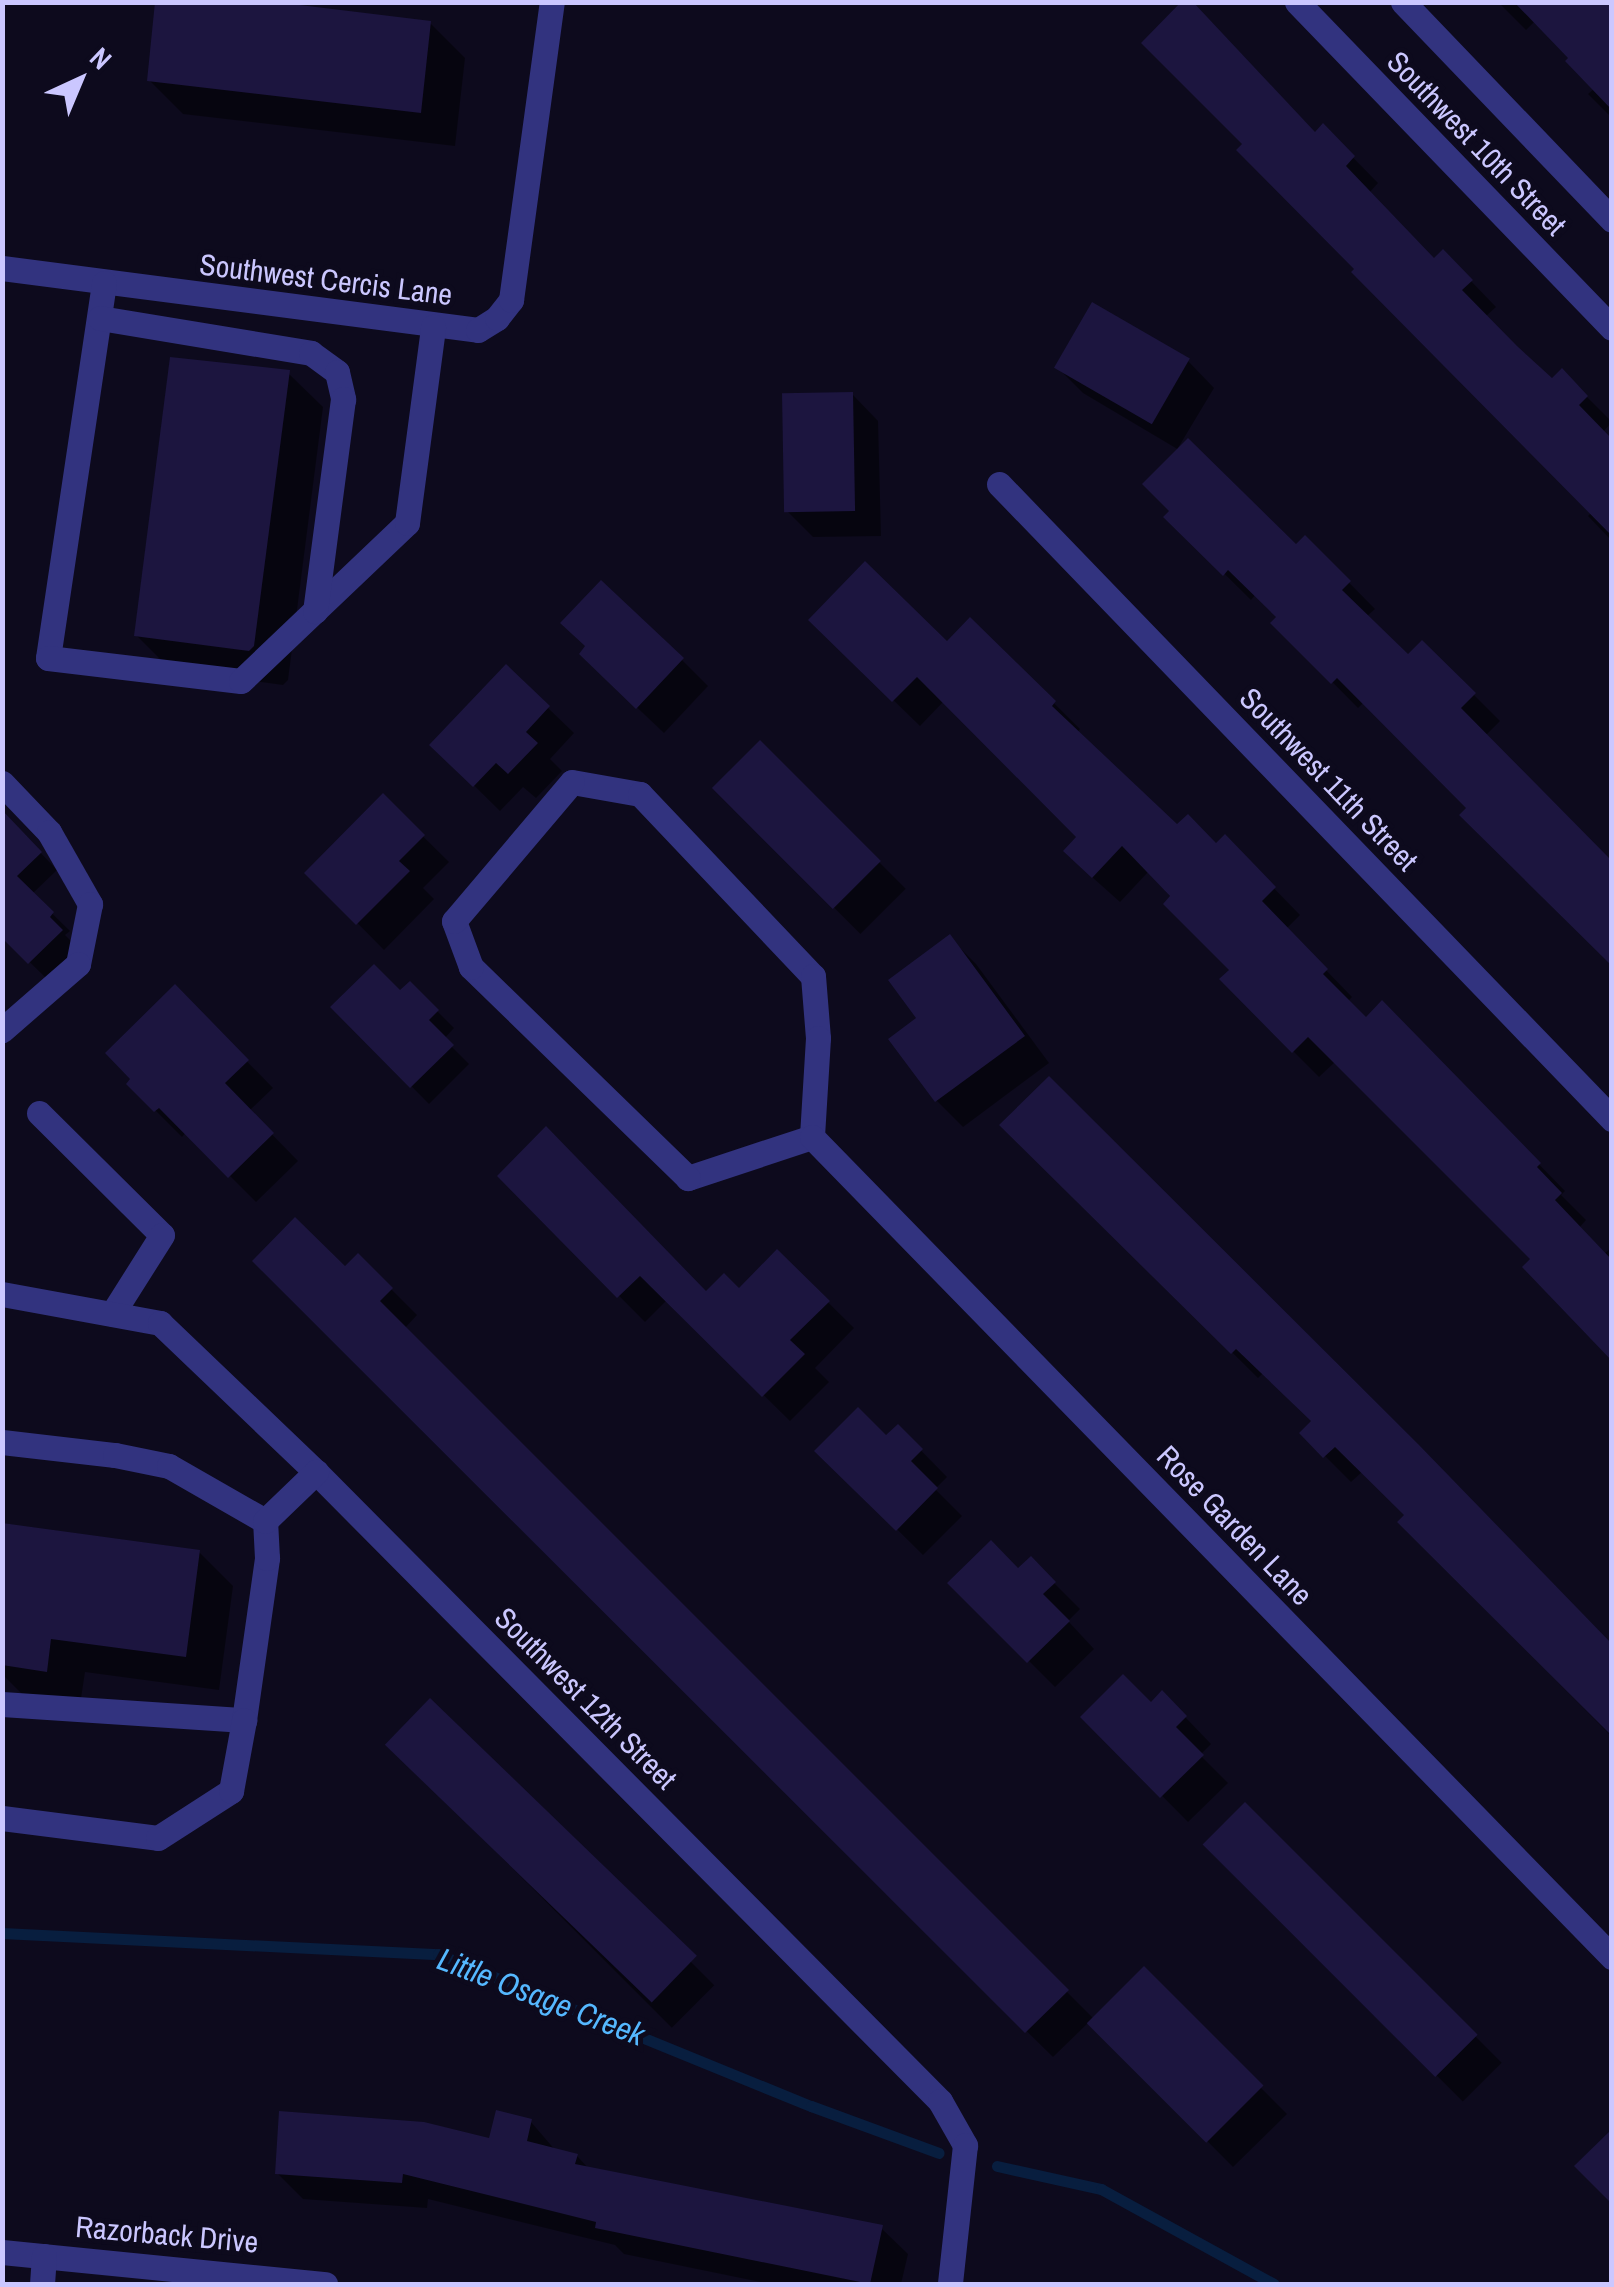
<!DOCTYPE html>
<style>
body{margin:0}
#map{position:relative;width:1614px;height:2287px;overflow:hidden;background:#0d0a1d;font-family:"Archivo Narrow",sans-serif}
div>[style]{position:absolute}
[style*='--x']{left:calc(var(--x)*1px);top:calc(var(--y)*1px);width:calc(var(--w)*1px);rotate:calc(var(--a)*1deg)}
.shadow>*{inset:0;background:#0007;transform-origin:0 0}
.stream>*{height:11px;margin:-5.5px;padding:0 5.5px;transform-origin:5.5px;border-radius:5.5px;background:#081e3f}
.building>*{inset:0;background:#1c153f;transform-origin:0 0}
.minor>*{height:25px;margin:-12.5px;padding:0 12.5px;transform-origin:12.5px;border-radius:12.5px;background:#32337f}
span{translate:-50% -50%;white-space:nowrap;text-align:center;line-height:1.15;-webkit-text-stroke:10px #0d0a1d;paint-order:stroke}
.street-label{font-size:30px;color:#cbc7ff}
.water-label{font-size:32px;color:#55b8ff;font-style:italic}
.frame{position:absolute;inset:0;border:5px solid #cbc7ff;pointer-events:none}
.north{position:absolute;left:30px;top:30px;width:100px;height:100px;-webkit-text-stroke:8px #0d0a1d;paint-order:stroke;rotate:44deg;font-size:28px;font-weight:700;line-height:40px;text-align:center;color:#cbc7ff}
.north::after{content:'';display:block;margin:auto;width:35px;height:45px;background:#cbc7ff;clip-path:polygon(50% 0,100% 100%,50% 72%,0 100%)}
</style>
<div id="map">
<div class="shadow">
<i style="clip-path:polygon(1498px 2px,1610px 2px,1612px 118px,1588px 94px,1595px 88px,1572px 58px,1535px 21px,1526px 30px)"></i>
<i style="clip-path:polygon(430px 23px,465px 58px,455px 146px,183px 114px,149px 80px)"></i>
<i style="clip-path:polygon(1323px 127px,1378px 183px,1369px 193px,1435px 261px,1443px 252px,1496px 307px,1485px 317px,1552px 381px,1562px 372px,1612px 422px,1603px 432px,1612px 443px,1612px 541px,1588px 516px,1592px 512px,1357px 269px,1316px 135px)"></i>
<i style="clip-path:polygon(1188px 361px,1214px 388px,1178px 448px,1296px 548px,1305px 538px,1375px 609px,1366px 617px,1408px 658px,1422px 643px,1500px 721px,1485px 736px,1612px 965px,1463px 815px,1470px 808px,1364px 702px,1358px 708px,1274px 623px,1279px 617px,1256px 594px,1251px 600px,1167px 517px,1173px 511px,1179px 450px,1083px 393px,1057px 367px)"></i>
<i style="clip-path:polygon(288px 373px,323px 407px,288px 680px,283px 685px,171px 670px,137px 636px)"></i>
<i style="clip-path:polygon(852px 394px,878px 421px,881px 536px,813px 537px,787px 511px)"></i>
<i style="clip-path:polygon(811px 620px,947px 644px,970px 620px,1080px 729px,1077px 733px,1177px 828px,1216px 846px,1225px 838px,1300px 915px,1286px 929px,1352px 997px,1347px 1002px,1366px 1020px,1382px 1004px,1565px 1191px,1561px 1195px,1586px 1220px,1579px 1228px,1604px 1254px,1612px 1247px,1612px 1357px,1534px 1259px,1336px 1061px,1319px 1077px,1222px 980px,1232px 970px,1149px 871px,1120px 902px,1092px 877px,1079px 837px,944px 701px,920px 726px)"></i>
<i style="clip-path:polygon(682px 660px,708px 686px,664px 733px,608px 680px)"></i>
<i style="clip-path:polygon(548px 708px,574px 733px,550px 759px,562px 771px,536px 798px,523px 787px,500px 811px,433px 745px)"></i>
<i style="left:760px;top:743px;width:206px;height:64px;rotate:45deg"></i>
<i style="clip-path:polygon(383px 797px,449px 862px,423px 888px,434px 899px,384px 950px,308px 873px)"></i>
<i style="clip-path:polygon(13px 824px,57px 870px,32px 894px,70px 931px,65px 935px,78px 948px,47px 979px,2px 935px)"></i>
<i style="clip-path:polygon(950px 938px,976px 964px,1049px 1063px,963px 1127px,937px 1101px,892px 1039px,920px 1018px)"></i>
<i style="clip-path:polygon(410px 984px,454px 1028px,444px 1039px,469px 1064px,429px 1104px,333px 1007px,400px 994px)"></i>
<i style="clip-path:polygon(175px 988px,273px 1088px,249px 1111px,298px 1161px,256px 1202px,186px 1132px,182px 1137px,129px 1084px)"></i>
<i style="clip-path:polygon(1003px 1125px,1612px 1647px,1612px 1737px,1400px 1522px,1407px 1515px,1363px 1471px,1351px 1482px,1302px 1433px,1314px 1422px,1263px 1373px,1258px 1378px)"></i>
<i style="clip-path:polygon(500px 1176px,707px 1294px,739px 1292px,777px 1252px,854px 1328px,815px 1368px,829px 1382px,790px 1421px,667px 1300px,645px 1322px)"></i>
<i style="clip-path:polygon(358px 1256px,417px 1315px,404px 1329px,1095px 2020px,1144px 1970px,1287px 2114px,1233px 2167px,1089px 2022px,1053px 2057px,849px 1857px,493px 1494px,345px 1270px)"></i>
<i style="clip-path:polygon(898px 1427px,947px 1477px,935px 1489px,962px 1516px,923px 1555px,818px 1451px,886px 1439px)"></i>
<i style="clip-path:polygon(2px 1526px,199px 1552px,233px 1586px,219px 1690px,85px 1672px,80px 1705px,25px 1697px,2px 1674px)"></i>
<i style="clip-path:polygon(1031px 1560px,1080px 1609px,1068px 1621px,1094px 1649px,1055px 1687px,951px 1583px,1019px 1572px)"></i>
<i style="clip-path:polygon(1163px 1694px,1211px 1744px,1200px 1755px,1228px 1783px,1188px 1822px,1084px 1717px,1151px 1706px)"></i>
<i style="left:430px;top:1701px;width:402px;height:60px;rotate:45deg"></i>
<i style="left:1245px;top:1806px;width:363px;height:55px;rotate:45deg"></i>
<i style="clip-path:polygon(531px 2122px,556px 2151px,577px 2156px,590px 2170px,881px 2228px,908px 2254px,901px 2284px,770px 2284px,624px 2254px,615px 2245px,428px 2199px,427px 2208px,303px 2199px,277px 2173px,491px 2141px)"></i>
</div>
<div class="stream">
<i style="--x:2;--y:1933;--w:437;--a:2.8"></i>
<i style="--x:438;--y:1954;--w:403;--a:22.2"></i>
<i style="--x:811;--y:2106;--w:136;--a:20.2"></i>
<i style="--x:997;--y:2166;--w:107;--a:12.5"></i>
<i style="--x:1101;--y:2189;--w:197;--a:28.8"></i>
</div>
<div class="building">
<i style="clip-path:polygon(155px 2px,275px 2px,431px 21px,421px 113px,147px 81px)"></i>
<i style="clip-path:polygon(1181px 2px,1193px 2px,1315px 132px,1323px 123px,1355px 156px,1346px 166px,1434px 258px,1443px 249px,1473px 280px,1462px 290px,1517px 346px,1552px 378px,1562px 368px,1588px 396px,1579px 405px,1612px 439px,1612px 536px,1351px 272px,1354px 269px,1236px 150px,1242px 144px,1141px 43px)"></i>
<i style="clip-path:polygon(1514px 2px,1612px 2px,1612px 110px,1565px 61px,1568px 58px)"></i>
<i style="left:1092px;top:302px;width:113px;height:76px;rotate:30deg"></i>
<i style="clip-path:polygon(170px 357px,290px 370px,254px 646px,249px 651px,134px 636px)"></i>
<i style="left:853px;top:392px;width:119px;height:71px;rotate:89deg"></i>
<i style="clip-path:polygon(1188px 438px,1296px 544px,1305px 535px,1351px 581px,1342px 590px,1408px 654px,1422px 640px,1476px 693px,1461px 708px,1612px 861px,1612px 966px,1459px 815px,1466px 808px,1337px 678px,1331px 684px,1270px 623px,1276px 617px,1228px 570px,1223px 576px,1163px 517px,1169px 511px,1142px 484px)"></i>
<i style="clip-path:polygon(865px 561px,947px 641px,970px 617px,1056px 701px,1052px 706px,1177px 824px,1188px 814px,1216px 843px,1225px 834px,1276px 887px,1262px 901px,1328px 969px,1323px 974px,1366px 1017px,1382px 1000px,1541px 1163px,1537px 1167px,1562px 1193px,1555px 1200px,1612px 1260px,1612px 1361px,1522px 1267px,1530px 1259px,1308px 1037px,1292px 1053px,1219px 979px,1229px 970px,1163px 904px,1170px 896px,1122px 846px,1092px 878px,1063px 851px,1076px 837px,917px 677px,892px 702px,808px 620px)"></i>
<i style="clip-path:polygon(601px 580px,684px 658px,636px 709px,579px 654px,585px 646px,560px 623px)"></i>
<i style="clip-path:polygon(506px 664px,550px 706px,526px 732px,538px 743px,508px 774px,496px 763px,473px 787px,429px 745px)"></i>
<i style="left:760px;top:740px;width:171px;height:68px;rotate:45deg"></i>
<i style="clip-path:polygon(383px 793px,425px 835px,399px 861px,410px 871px,356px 925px,304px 873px)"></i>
<i style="clip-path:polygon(2px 810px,42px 852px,17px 876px,54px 912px,50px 917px,63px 930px,28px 964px,2px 938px)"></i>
<i style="clip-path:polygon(950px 934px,1025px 1036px,935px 1102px,888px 1039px,916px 1018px,888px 980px)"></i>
<i style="clip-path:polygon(374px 964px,400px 990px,410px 981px,439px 1010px,429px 1020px,454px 1045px,410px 1088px,330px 1007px)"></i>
<i style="clip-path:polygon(175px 984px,249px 1060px,225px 1083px,274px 1133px,228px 1178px,159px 1108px,154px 1112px,126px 1084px,130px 1079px,105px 1053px)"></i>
<i style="clip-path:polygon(1049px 1076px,1418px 1444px,1612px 1644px,1612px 1736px,1397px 1522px,1404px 1515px,1335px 1447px,1323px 1458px,1299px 1433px,1311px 1421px,1236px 1349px,1231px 1354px,999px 1125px)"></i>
<i style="clip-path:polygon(546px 1126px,706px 1291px,724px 1273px,739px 1288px,777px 1249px,830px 1301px,790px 1340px,805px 1354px,762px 1397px,640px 1276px,617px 1298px,497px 1176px)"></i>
<i style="clip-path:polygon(295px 1217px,345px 1266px,358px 1253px,393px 1288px,380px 1301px,1069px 1990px,1025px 2033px,252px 1261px)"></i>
<i style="clip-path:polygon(858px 1407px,886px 1435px,898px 1424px,923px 1449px,911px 1461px,938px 1488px,896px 1531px,814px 1451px)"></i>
<i style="clip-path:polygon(2px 1523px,200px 1550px,186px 1657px,51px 1639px,47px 1672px,2px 1665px)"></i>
<i style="clip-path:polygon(991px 1540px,1018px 1568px,1031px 1556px,1056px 1582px,1043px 1594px,1070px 1621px,1027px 1663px,947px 1583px)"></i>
<i style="clip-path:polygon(1123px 1674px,1151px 1702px,1162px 1690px,1187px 1716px,1176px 1727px,1204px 1755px,1160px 1798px,1080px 1717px)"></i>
<i style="left:430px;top:1698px;width:371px;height:65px;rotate:44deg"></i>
<i style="left:1245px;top:1802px;width:329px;height:60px;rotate:45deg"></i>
<i style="left:1144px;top:1966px;width:169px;height:81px;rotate:45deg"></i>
<i style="clip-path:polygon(496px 2110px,532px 2119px,527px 2141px,578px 2154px,575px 2164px,883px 2225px,870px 2284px,595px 2228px,596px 2222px,403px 2174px,402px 2183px,275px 2174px,279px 2111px,424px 2122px,489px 2138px)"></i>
<i style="clip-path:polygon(1612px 2129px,1612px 2204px,1574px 2166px)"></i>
</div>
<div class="minor">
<i style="--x:1297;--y:2;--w:453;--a:46"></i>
<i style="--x:1403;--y:2;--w:302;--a:46.2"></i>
<i style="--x:2;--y:268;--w:480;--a:7.4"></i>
<i style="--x:478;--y:330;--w:22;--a:-32"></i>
<i style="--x:497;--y:318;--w:23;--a:-52"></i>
<i style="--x:511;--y:300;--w:301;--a:-82.2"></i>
<i style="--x:104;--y:283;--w:379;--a:98.5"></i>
<i style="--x:48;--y:658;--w:194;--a:6.8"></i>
<i style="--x:241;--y:681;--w:229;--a:-43.6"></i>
<i style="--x:407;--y:523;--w:198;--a:-82.4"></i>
<i style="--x:100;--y:318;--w:214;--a:9.4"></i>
<i style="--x:311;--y:353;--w:32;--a:36"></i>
<i style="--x:337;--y:372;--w:28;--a:77"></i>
<i style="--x:343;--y:399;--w:214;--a:97.5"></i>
<i style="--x:999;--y:484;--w:883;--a:46.01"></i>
<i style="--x:572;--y:782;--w:69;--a:10"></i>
<i style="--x:640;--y:794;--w:251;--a:46.5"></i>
<i style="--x:813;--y:976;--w:62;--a:85.4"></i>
<i style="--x:818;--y:1038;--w:99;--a:93.5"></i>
<i style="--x:812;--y:1137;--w:131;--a:161.7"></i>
<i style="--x:688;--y:1178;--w:303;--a:-135.8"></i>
<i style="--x:471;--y:967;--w:49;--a:-110.3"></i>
<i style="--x:454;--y:921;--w:182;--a:-49.7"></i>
<i style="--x:2;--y:783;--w:68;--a:46.2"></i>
<i style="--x:49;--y:832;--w:83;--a:60.3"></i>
<i style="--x:90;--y:904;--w:61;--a:101.3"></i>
<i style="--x:78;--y:964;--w:101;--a:139"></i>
<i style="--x:39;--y:1113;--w:173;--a:44.8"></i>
<i style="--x:162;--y:1235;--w:93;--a:122.3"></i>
<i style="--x:812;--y:1137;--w:1146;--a:45.71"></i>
<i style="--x:2;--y:1294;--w:161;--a:10.4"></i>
<i style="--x:160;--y:1323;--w:216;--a:43.7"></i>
<i style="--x:316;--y:1472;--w:886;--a:45.23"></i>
<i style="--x:940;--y:2101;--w:51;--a:60.4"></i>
<i style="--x:965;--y:2145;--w:140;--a:96.2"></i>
<i style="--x:2;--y:1442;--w:114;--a:6.6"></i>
<i style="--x:115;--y:1455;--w:55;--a:11.5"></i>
<i style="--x:169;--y:1466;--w:111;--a:29.8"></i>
<i style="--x:2;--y:1704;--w:243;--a:3.8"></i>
<i style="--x:244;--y:1720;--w:164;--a:-81.9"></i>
<i style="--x:267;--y:1558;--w:37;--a:-93"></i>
<i style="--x:265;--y:1521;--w:71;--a:-43.9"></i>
<i style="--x:2;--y:1818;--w:157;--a:7.3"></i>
<i style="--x:158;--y:1838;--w:87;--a:-32.8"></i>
<i style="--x:231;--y:1791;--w:72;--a:-79.6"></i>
<i style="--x:2;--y:2252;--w:325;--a:5.7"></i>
<i style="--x:42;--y:2284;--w:28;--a:-86"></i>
</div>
<div class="street-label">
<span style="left:1477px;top:143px;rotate:46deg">Southwest 10th Street</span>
<span style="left:326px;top:279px;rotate:7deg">Southwest Cercis Lane</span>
<span style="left:1329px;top:779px;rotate:46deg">Southwest 11th Street</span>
<span style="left:1235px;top:1525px;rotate:46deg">Rose Garden Lane</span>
<span style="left:586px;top:1698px;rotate:45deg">Southwest 12th Street</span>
<span style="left:167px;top:2234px;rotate:5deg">Razorback Drive</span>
</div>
<div class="water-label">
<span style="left:541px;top:1997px;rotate:21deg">Little Osage Creek</span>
</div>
<div class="frame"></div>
<div class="north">N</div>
</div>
